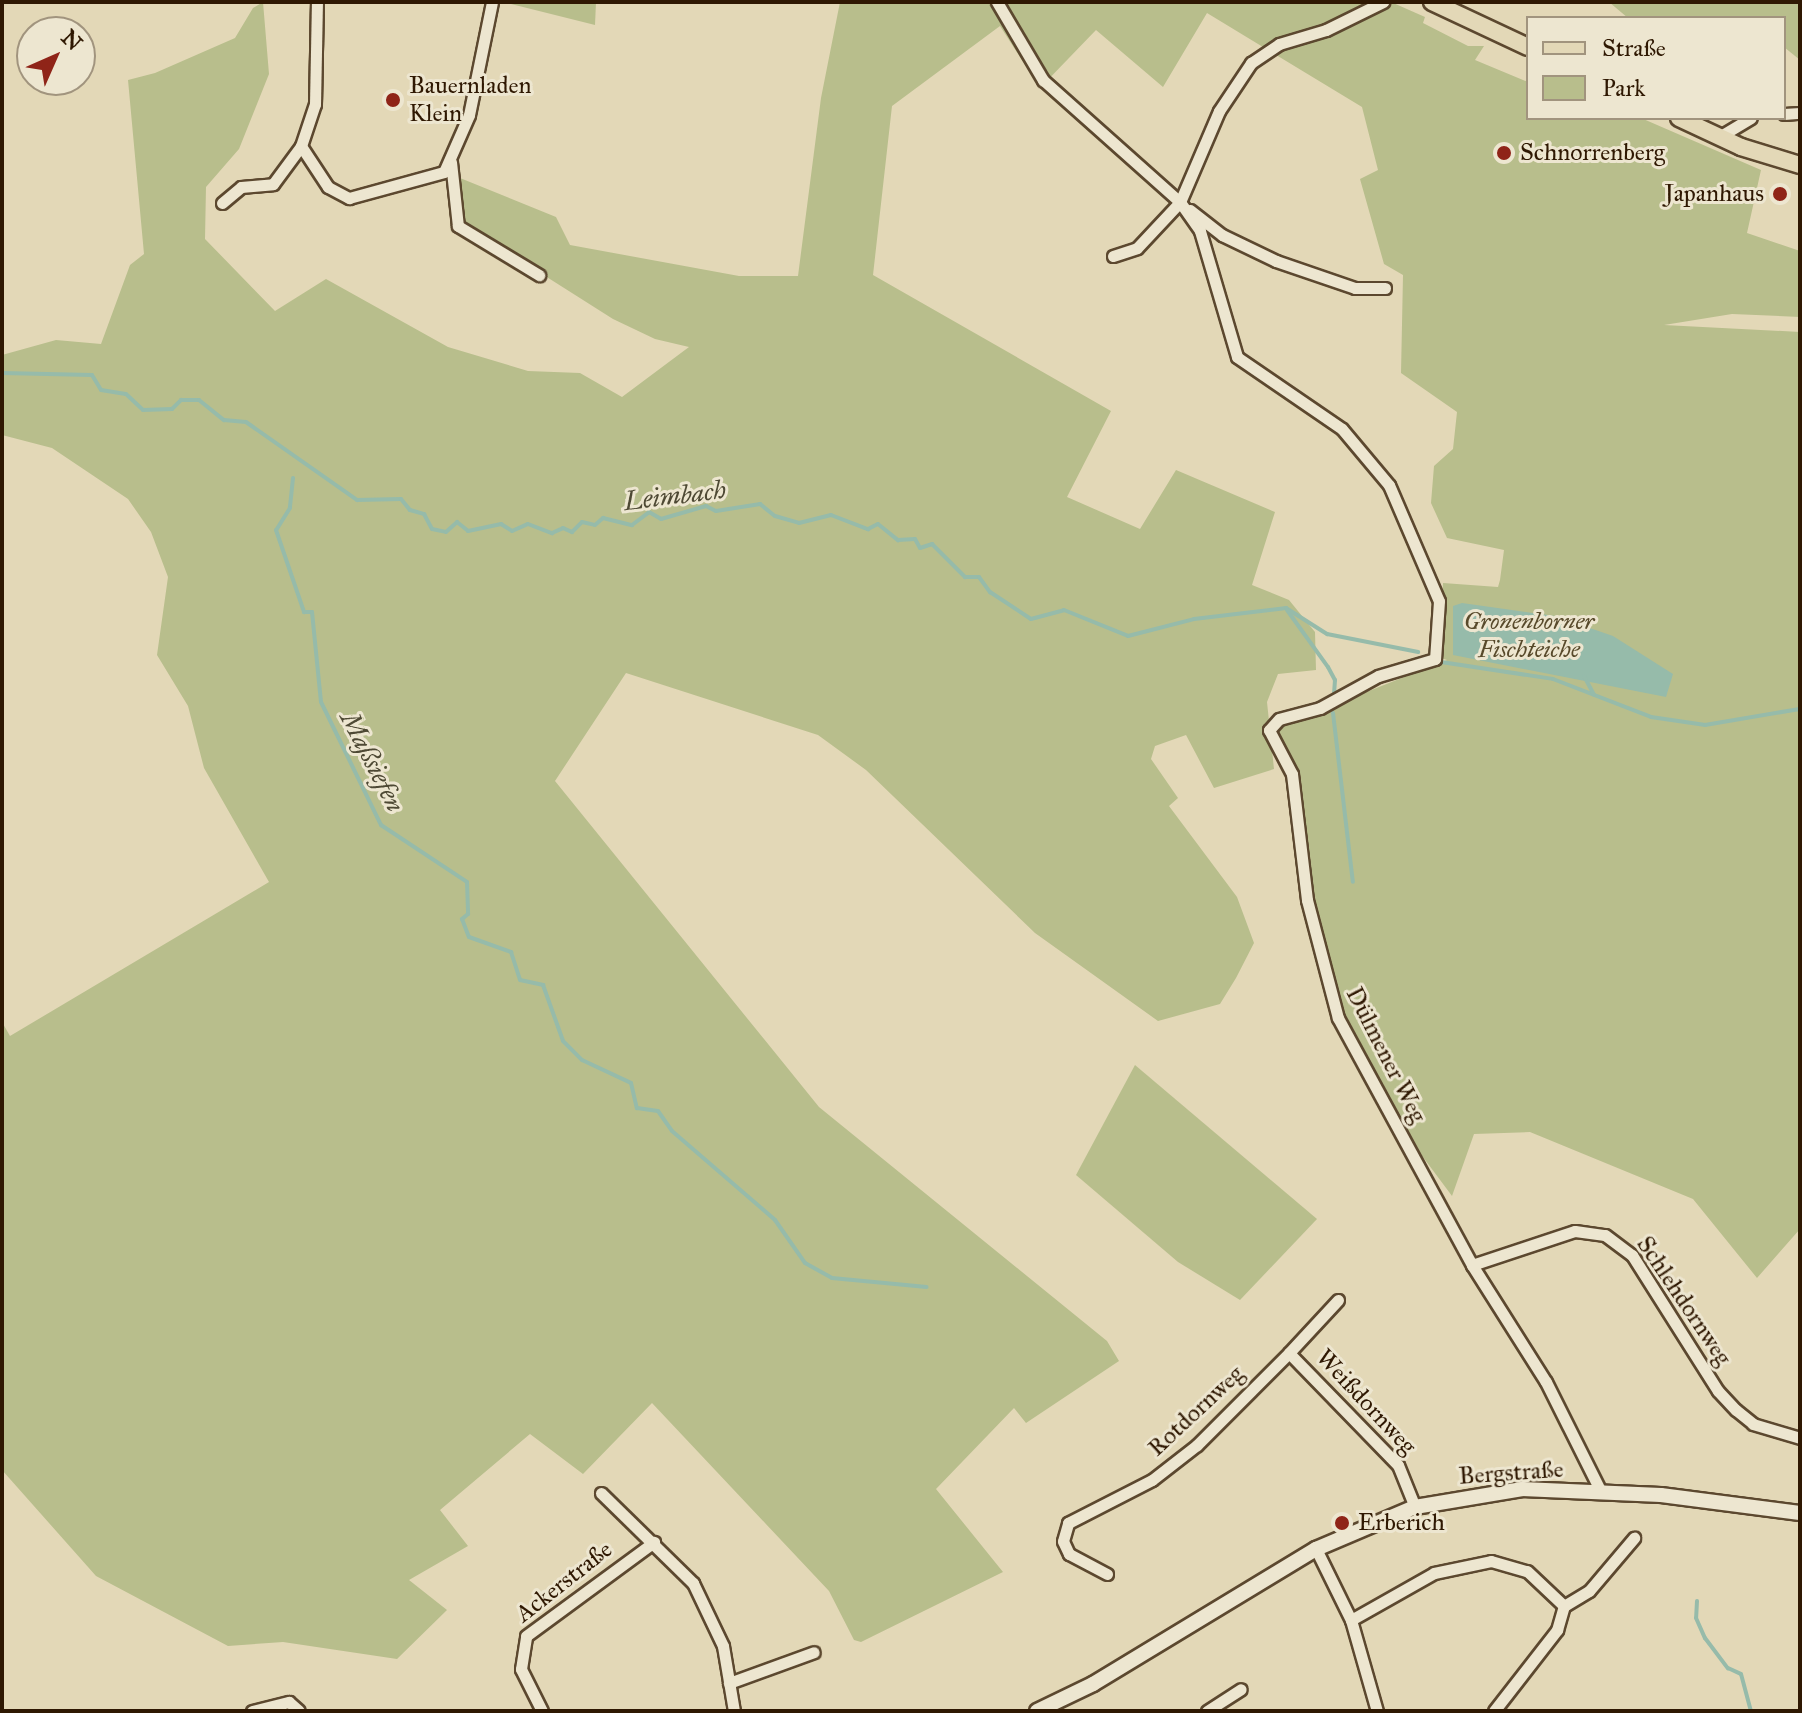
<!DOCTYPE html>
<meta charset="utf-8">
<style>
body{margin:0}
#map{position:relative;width:1802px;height:1713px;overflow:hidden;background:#e3d8b7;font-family:"IM FELL Great Primer",serif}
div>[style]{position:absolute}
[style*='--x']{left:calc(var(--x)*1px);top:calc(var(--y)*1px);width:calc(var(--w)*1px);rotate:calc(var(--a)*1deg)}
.green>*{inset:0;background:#b8be8c}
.water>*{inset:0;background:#96bbaa}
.stream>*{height:4px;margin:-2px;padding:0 2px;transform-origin:2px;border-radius:2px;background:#96bbaa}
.roads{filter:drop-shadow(2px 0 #5c482f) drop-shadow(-2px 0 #5c482f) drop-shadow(0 2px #5c482f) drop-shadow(0 -2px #5c482f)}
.street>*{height:11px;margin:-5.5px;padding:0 5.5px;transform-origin:5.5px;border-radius:5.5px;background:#ede6d0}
.secondary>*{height:14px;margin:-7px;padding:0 7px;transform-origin:7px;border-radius:7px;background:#ede6d0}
.primary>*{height:16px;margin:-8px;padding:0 8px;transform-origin:8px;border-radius:8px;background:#e3d8b7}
.dots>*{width:22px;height:22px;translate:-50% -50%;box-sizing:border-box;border:4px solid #ede6d0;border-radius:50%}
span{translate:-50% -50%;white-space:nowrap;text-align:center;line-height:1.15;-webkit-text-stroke:6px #ede6d0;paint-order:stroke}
.poi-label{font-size:24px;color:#2f1802}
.left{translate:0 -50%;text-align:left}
.right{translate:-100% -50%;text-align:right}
.park-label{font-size:24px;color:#584a2b;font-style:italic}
.street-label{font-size:24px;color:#2f1802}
.water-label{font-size:26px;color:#4e4934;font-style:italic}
.frame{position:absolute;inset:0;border:4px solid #2f1802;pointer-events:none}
.legend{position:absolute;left:1526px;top:16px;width:260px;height:104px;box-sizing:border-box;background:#ede6d0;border:2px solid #a1947e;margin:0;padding:10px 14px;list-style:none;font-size:24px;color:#2f1802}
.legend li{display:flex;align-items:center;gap:16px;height:40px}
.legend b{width:40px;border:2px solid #a1947e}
.north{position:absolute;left:16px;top:16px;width:80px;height:80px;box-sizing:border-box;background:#ede6d0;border:2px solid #a1947e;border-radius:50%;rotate:45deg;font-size:22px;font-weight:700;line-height:32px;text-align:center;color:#2f1802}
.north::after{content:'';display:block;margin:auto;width:28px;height:36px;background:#8f2418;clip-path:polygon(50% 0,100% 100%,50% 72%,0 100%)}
</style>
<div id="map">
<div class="green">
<i style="clip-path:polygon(263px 2px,269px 74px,239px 149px,206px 187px,205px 239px,275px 311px,326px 279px,448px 347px,528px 371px,580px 373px,622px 397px,689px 347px,655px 339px,613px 319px,460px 222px,460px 178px,556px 217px,570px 245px,739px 276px,798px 276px,821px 98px,840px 2px,1391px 2px,1425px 17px,1423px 23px,1468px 46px,1484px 46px,1475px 60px,1528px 82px,1528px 118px,1641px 118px,1761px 170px,1747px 233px,1800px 251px,1800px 317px,1732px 314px,1664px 325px,1800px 332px,1800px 1229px,1757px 1278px,1693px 1199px,1530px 1132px,1474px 1134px,1452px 1196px,1417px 1149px,1338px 1018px,1293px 786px,1271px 737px,1279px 719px,1321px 710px,1447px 660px,1441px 658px,1443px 583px,1498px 587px,1500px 580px,1504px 550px,1447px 538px,1431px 503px,1434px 466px,1453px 449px,1457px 412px,1401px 373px,1403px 275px,1384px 264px,1360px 179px,1378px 170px,1362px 107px,1207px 13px,1163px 87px,1096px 30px,1040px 88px,1000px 26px,892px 106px,873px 275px,1111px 411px,1067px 497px,1140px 529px,1176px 470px,1275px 512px,1252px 585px,1289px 600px,1315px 632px,1316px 670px,1278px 674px,1267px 702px,1274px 769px,1214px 788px,1186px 735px,1155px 746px,1151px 759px,1178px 798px,1169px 806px,1237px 897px,1254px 943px,1236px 978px,1220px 1004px,1158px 1021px,1035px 933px,866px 770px,818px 735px,626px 673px,555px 781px,819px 1107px,1107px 1341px,1119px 1361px,1026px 1423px,1014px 1408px,936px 1489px,1003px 1572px,861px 1642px,854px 1640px,829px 1591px,652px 1403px,583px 1474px,530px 1434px,440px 1510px,468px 1546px,409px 1580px,447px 1610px,397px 1659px,283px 1642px,228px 1646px,96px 1576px,2px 1470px,2px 1022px,10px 1036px,269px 882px,204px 768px,188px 706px,157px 655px,168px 577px,151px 532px,128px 499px,52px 448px,2px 435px,2px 355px,56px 340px,101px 344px,130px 265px,144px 254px,128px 80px,155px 73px,235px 38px,253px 8px)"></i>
<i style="clip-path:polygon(503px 2px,596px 2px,595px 25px)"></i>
<i style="clip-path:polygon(1609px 2px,1800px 2px,1800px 60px,1784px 47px,1784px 18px,1628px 18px)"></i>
<i style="clip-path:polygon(1135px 1065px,1317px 1219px,1240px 1300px,1178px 1262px,1076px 1175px)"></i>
</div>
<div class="water">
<i style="clip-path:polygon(1462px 603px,1555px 616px,1613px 636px,1673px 674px,1666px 697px,1453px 655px,1453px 606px)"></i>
</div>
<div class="stream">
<i style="--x:2;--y:373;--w:90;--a:1.3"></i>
<i style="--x:92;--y:375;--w:17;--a:59"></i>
<i style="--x:101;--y:390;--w:25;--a:9"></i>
<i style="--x:126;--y:394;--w:23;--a:43"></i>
<i style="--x:143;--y:410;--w:29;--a:-2"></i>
<i style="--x:172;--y:409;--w:13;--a:-45"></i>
<i style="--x:181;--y:400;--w:18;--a:0"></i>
<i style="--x:199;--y:400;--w:32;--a:39"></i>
<i style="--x:224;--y:420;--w:22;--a:5"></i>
<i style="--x:246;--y:422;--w:136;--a:35.1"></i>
<i style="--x:357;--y:500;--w:44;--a:-1.3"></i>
<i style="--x:401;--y:499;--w:14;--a:51"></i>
<i style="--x:410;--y:510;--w:15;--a:16"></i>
<i style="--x:424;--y:514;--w:17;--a:62"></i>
<i style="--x:432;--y:529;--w:14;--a:12"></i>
<i style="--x:446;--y:532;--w:15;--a:-42"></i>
<i style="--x:457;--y:522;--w:14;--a:39"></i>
<i style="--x:468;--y:531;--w:34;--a:-12"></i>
<i style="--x:501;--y:524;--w:13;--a:32"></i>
<i style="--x:512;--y:531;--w:17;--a:-24"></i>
<i style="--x:528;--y:524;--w:26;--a:21"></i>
<i style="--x:552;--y:533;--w:12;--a:-24"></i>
<i style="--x:563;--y:528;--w:10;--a:24"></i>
<i style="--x:572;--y:532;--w:14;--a:-45"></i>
<i style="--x:582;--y:522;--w:13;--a:13"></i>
<i style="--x:595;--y:525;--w:11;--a:-41"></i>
<i style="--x:603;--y:518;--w:30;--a:14"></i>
<i style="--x:632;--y:525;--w:21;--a:-37"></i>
<i style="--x:649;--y:512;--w:14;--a:30"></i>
<i style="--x:661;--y:519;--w:47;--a:-16.1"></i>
<i style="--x:706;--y:506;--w:11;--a:27"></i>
<i style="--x:716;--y:511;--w:45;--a:-9"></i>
<i style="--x:760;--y:504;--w:19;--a:39"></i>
<i style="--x:775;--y:516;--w:25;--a:16"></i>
<i style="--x:799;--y:523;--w:33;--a:-14"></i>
<i style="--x:831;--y:515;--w:40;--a:21"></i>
<i style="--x:868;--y:529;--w:11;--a:-27"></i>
<i style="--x:878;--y:524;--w:26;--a:39"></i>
<i style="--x:898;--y:540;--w:17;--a:-3"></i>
<i style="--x:915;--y:539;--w:10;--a:61"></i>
<i style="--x:920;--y:548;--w:13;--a:-18"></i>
<i style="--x:932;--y:544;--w:47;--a:45"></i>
<i style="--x:965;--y:577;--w:14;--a:0"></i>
<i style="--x:979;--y:577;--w:19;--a:54"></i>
<i style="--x:990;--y:592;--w:49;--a:33.4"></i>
<i style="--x:1031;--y:619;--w:34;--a:-15"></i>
<i style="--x:1064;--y:610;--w:69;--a:22.1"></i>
<i style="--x:1128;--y:636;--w:68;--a:-14.4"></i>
<i style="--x:1194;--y:619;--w:93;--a:-6.8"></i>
<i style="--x:1286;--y:608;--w:49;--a:32.4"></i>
<i style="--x:1327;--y:634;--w:93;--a:11.2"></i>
<i style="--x:293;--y:478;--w:30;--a:96"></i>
<i style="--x:290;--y:508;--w:26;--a:122"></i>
<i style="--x:276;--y:530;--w:87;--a:71.1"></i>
<i style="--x:304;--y:612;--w:8;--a:0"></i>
<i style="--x:312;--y:612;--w:90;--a:84.3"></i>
<i style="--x:321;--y:702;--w:137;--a:64"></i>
<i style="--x:381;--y:825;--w:103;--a:33.5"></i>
<i style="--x:467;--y:882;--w:32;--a:88"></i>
<i style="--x:468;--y:914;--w:8;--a:140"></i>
<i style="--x:462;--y:919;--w:19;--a:69"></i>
<i style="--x:469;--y:937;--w:45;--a:19.7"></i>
<i style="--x:511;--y:952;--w:29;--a:72"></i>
<i style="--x:520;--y:980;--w:24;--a:12"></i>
<i style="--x:543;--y:985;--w:59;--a:70.3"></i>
<i style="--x:563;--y:1041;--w:27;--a:45"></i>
<i style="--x:582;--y:1060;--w:54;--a:25.1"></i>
<i style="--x:631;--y:1083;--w:26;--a:77"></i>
<i style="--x:637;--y:1108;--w:21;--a:8"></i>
<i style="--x:658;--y:1111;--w:24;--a:55"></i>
<i style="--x:672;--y:1131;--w:136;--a:40.8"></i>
<i style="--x:775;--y:1220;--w:52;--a:55.1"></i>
<i style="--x:805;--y:1263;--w:31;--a:29"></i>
<i style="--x:832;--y:1278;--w:95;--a:5.4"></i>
<i style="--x:1287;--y:610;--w:70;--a:54.3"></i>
<i style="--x:1328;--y:667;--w:15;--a:62"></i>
<i style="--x:1335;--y:680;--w:14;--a:94"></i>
<i style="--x:1441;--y:662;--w:113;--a:8.6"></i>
<i style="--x:1553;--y:679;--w:105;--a:21.2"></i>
<i style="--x:1651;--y:717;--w:55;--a:8.4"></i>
<i style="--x:1705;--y:725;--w:96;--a:-9.6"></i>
<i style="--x:1584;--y:676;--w:21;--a:62"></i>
<i style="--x:1333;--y:713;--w:170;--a:83.3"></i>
<i style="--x:1697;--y:1601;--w:17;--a:93"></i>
<i style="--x:1696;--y:1618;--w:22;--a:66"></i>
<i style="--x:1705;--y:1638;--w:38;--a:53"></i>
<i style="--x:1728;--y:1668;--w:14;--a:25"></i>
<i style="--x:1741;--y:1674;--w:38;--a:75"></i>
</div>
<div class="roads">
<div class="street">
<i style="--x:997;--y:2;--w:91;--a:59.5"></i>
<i style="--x:1043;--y:80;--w:183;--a:41.7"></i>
<i style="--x:1180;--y:202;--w:35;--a:55"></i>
<i style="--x:1200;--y:231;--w:131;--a:73.6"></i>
<i style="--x:1237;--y:357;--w:127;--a:34.4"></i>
<i style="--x:1342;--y:429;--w:73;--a:50"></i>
<i style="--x:1389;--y:485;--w:126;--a:66.7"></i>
<i style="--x:1439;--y:601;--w:58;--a:93.9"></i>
<i style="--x:1435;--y:659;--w:59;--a:163.4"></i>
<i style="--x:1378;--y:676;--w:66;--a:151.1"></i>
<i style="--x:1320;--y:708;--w:42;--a:165"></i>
<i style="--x:1279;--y:719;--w:15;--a:132"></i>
<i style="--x:1269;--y:730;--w:50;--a:62.4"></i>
<i style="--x:1292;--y:774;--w:127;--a:83.2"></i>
<i style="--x:1307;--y:900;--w:122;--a:75.3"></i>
<i style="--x:1338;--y:1018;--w:281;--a:61.5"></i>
<i style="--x:1472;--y:1265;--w:138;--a:57.7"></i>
<i style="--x:1546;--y:1382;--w:121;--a:63.4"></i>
<i style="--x:1784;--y:114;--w:16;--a:-4"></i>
<i style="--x:1719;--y:137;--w:37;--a:-31"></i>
<i style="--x:301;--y:146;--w:49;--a:56.6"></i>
<i style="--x:328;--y:187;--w:24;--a:28"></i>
<i style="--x:349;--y:198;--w:98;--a:-15.3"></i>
<i style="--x:444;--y:172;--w:62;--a:-66.3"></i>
<i style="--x:469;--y:115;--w:115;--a:-78.5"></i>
<i style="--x:451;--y:162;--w:64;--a:83.8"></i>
<i style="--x:458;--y:226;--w:95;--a:31.2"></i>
<i style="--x:222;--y:203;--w:25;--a:-40"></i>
<i style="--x:241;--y:187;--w:32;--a:-5"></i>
<i style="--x:273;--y:184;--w:47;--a:-53.6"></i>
<i style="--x:301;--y:146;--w:44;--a:-71.6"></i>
<i style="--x:315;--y:104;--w:102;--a:-88.9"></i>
<i style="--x:1190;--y:210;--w:41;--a:38"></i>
<i style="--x:1222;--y:235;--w:60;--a:25.7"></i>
<i style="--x:1276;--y:261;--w:83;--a:18.9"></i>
<i style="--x:1355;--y:288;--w:30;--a:0"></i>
<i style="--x:1113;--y:256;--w:25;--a:-18"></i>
<i style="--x:1137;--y:248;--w:63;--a:-46.9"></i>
<i style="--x:1180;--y:202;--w:99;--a:-66.8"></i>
<i style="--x:1219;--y:111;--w:58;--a:-56.3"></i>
<i style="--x:1251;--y:63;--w:34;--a:-34"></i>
<i style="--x:1279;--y:44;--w:49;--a:-16.6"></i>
<i style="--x:1326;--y:30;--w:64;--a:-26.2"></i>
<i style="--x:1472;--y:1265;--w:108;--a:-18.3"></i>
<i style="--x:1575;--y:1231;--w:30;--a:8"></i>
<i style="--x:1605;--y:1235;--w:34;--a:37"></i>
<i style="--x:1632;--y:1255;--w:161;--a:57.7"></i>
<i style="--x:1718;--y:1391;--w:26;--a:47"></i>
<i style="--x:1736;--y:1410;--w:22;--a:39"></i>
<i style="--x:1753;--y:1424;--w:49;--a:16.6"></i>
<i style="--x:1338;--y:1300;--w:72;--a:132.8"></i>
<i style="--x:1289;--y:1353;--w:156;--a:45.8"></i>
<i style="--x:1398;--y:1465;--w:45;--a:68"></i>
<i style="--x:601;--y:1493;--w:129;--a:44.4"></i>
<i style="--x:693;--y:1583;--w:70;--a:64.5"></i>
<i style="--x:723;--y:1646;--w:66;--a:80.4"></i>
<i style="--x:1316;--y:1549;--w:79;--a:63.8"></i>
<i style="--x:1351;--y:1620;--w:95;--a:74.1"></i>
<i style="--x:1107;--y:1574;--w:43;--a:-152.2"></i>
<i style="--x:1069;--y:1554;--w:14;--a:-115"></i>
<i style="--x:1063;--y:1541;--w:19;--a:-74"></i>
<i style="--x:1068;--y:1523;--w:94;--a:-27.1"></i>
<i style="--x:1152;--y:1480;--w:57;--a:-37.9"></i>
<i style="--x:1197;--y:1445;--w:130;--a:-45"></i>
<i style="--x:1351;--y:1620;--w:95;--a:-29.5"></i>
<i style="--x:1434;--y:1573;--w:58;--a:-11.9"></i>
<i style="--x:1491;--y:1561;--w:37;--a:16"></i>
<i style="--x:1527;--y:1571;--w:51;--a:43.4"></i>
<i style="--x:729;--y:1683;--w:90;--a:-20"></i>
<i style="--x:252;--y:1711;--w:38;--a:-14"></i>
<i style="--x:289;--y:1702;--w:13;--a:42"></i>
<i style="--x:542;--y:1711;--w:47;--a:-116.6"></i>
<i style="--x:521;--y:1669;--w:33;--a:-81"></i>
<i style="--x:526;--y:1636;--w:159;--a:-36.3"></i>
<i style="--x:1207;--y:1711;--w:40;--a:-32.9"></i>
<i style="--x:1494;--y:1711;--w:103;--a:-52.1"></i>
<i style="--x:1557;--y:1630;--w:25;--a:-74"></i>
<i style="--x:1564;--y:1606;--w:29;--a:-31"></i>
<i style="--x:1589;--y:1591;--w:70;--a:-49.7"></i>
</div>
<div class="secondary">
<i style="--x:1037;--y:1711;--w:62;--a:-25.7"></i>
<i style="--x:1093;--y:1684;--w:261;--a:-31.2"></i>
<i style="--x:1316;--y:1549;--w:108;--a:-23"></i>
<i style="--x:1415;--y:1507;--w:109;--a:-9.5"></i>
<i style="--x:1522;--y:1489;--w:139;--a:2.5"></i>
<i style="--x:1661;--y:1495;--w:140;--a:7.4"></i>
</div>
<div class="primary">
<i style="--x:1432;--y:2;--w:106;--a:25.1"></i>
<i style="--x:1679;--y:118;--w:68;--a:25.1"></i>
<i style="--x:1741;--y:147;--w:62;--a:17"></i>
</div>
</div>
<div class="dots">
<i style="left:393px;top:100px;background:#8f2418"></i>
<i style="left:1504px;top:153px;background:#8f2418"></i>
<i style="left:1780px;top:194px;background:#8f2418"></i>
<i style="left:1342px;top:1523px;background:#8f2418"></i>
</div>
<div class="poi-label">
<span class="left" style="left:409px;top:100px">Bauernladen<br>Klein</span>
<span class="left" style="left:1520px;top:153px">Schnorrenberg</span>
<span class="right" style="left:1764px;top:194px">Japanhaus</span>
<span class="left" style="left:1358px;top:1523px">Erberich</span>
</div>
<div class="park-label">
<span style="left:1529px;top:636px">Gronenborner<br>Fischteiche</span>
</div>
<div class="street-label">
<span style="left:1386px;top:1055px;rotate:63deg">Dülmener Weg</span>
<span style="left:1684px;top:1301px;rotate:56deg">Schlehdornweg</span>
<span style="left:1366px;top:1402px;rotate:47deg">Weißdornweg</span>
<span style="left:1196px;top:1411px;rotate:-43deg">Rotdornweg</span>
<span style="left:1511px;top:1473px;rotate:-4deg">Bergstraße</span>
<span style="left:564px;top:1582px;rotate:-38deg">Ackerstraße</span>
</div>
<div class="water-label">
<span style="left:675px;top:496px;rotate:-7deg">Leimbach</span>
<span style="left:372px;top:762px;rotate:63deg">Maßsiefen</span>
</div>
<div class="frame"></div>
<ul class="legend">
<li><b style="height:10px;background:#e3d8b7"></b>Straße</li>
<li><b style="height:22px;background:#b8be8c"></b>Park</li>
</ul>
<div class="north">N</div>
</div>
